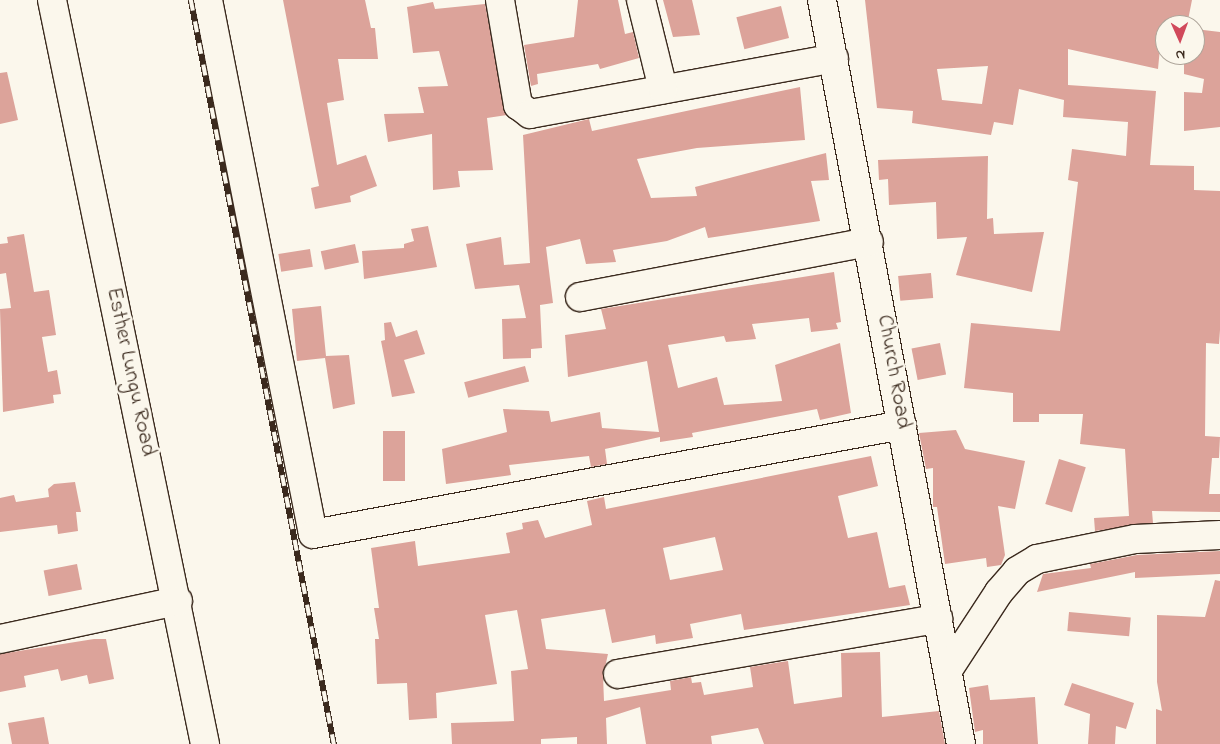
<!DOCTYPE html>
<style>
body{margin:0}
#map{position:relative;width:1220px;height:744px;overflow:hidden;background:#fbf7ec;font-family:"Indie Flower",sans-serif}
div>[style]{position:absolute}
[style*='--x']{left:calc(var(--x)*1px);top:calc(var(--y)*1px);width:calc(var(--w)*1px);rotate:calc(var(--a)*1deg)}
.building>*{inset:0;background:#dca39a;transform-origin:0 0}
.roads{filter:drop-shadow(1px 0 #3b2a1e) drop-shadow(-1px 0 #3b2a1e) drop-shadow(0 1px #3b2a1e) drop-shadow(0 -1px #3b2a1e)}
.minor>*{height:28px;margin:-14px;padding:0 14px;transform-origin:14px;border-radius:14px;background:#fbf7ec}
.rail>*{height:5.5px;margin-top:-2.75px;transform-origin:0;background:repeating-linear-gradient(90deg,#fbf7ec 0 11px,#3b2a1e 0 22px);box-sizing:border-box;border-block:1px solid #3b2a1e}
span{translate:-50% -50%;white-space:nowrap;text-align:center;line-height:1.15;-webkit-text-stroke:5px #fbf7ec;paint-order:stroke}
.street-label{font-size:22px;color:#3b2a1e}
.north{position:absolute;left:1155px;top:15px;width:50px;height:50px;box-sizing:border-box;background:#fbf7ec;border:1px solid #aea59a;border-radius:50%;rotate:178deg;font-size:14px;font-weight:700;line-height:20px;text-align:center;color:#3b2a1e}
.north::after{content:'';display:block;margin:auto;width:18px;height:22px;background:#d1495b;clip-path:polygon(50% 0,100% 100%,50% 72%,0 100%)}
</style>
<div id="map">
<div class="building">
<i style="clip-path:polygon(283px 0,365px 0,371px 28px,375px 28px,378px 59px,338px 59px,344px 100px,327px 103px,337px 165px,366px 155px,377px 186px,350px 196px,351px 202px,315px 209px,311px 188px,319px 186px)"></i>
<i style="clip-path:polygon(578px 0,618px 0,625px 34px,633px 32px,639px 58px,600px 69px,598px 64px,537px 74px,538px 84px,531px 86px,524px 45px,574px 37px)"></i>
<i style="clip-path:polygon(663px 0,692px 0,700px 35px,673px 37px)"></i>
<i style="clip-path:polygon(evenodd,865px 0,1192px 0,1187px 25px,1162px 27px,1158px 69px,1068px 49px,1068px 85px,1156px 91px,1150px 165px,1194px 166px,1194px 190px,1220px 191px,1220px 330px,1219px 344px,1206px 343px,1205px 436px,1220px 437px,1219px 458px,1212px 458px,1209px 494px,1220px 494px,1220px 512px,1152px 511px,1153px 523px,1095px 531px,1094px 518px,1129px 516px,1125px 449px,1080px 444px,1083px 414px,1039px 414px,1039px 422px,1013px 422px,1013px 393px,964px 388px,971px 323px,1060px 331px,1078px 182px,1068px 180px,1072px 149px,1126px 156px,1128px 122px,1063px 117px,1064px 100px,1019px 89px,1013px 125px,994px 122px,991px 135px,912px 123px,913px 111px,877px 108px,865px 0,988px 66px,982px 104px,942px 100px,937px 69px,988px 66px)"></i>
<i style="clip-path:polygon(433px 2px,435px 9px,485px 4px,507px 115px,487px 118px,493px 170px,458px 171px,460px 187px,433px 190px,432px 134px,388px 142px,384px 114px,424px 113px,418px 87px,448px 86px,439px 51px,413px 53px,407px 7px)"></i>
<i style="left:781px;top:6px;width:33px;height:46px;rotate:76deg"></i>
<i style="clip-path:polygon(1195px 29px,1220px 32px,1220px 127px,1184px 131px,1184px 92px,1202px 93px,1204px 79px,1184px 74px,1184px 55px,1195px 55px)"></i>
<i style="clip-path:polygon(7px 72px,18px 120px,0 124px,0 73px)"></i>
<i style="clip-path:polygon(800px 87px,805px 140px,697px 148px,637px 159px,651px 198px,697px 196px,695px 187px,826px 153px,829px 180px,811px 181px,820px 221px,708px 238px,705px 227px,667px 241px,613px 250px,616px 262px,586px 264px,580px 239px,546px 247px,553px 303px,540px 305px,542px 348px,531px 349px,531px 358px,503px 359px,502px 319px,526px 318px,519px 285px,475px 289px,466px 244px,501px 237px,504px 265px,530px 263px,523px 135px,589px 119px,592px 131px)"></i>
<i style="clip-path:polygon(988px 156px,987px 219px,993px 218px,994px 234px,1044px 232px,1032px 292px,956px 275px,967px 237px,937px 239px,936px 202px,889px 205px,888px 179px,879px 180px,878px 160px)"></i>
<i style="clip-path:polygon(428px 226px,437px 267px,364px 279px,362px 251px,404px 248px,404px 244px,414px 241px,411px 229px)"></i>
<i style="clip-path:polygon(24px 234px,34px 292px,49px 290px,56px 335px,42px 337px,48px 372px,57px 370px,61px 394px,53px 395px,54px 403px,3px 412px,0 309px,11px 308px,6px 273px,0 274px,0 244px,8px 243px,7px 237px)"></i>
<i style="left:355px;top:244px;width:19px;height:35px;rotate:78deg"></i>
<i style="left:310px;top:249px;width:18px;height:32px;rotate:81deg"></i>
<i style="clip-path:polygon(834px 272px,841px 322px,836px 323px,838px 329px,811px 332px,809px 318px,752px 324px,756px 339px,726px 342px,724px 336px,668px 345px,678px 388px,717px 377px,724px 405px,782px 401px,775px 365px,840px 343px,851px 413px,820px 420px,817px 409px,692px 433px,693px 437px,660px 442px,660px 437px,605px 449px,607px 464px,591px 467px,589px 456px,509px 465px,511px 475px,446px 484px,442px 449px,507px 432px,503px 409px,549px 411px,551px 422px,600px 412px,602px 428px,659px 432px,647px 361px,568px 377px,565px 335px,606px 329px,601px 309px)"></i>
<i style="left:931px;top:273px;width:25px;height:33px;rotate:85deg"></i>
<i style="clip-path:polygon(321px 306px,326px 356px,349px 355px,355px 404px,333px 409px,325px 358px,297px 361px,292px 309px)"></i>
<i style="clip-path:polygon(391px 322px,396px 337px,417px 330px,425px 354px,404px 360px,415px 393px,392px 397px,381px 341px,385px 340px,384px 323px)"></i>
<i style="left:940px;top:343px;width:32px;height:29px;rotate:79deg"></i>
<i style="left:525px;top:366px;width:16px;height:63px;rotate:75deg"></i>
<i style="clip-path:polygon(956px 430px,965px 449px,1025px 461px,1015px 509px,998px 506px,1005px 555px,1001px 565px,987px 567px,986px 558px,945px 564px,937px 507px,933px 507px,933px 468px,926px 469px,919px 433px)"></i>
<i style="left:383px;top:431px;width:22px;height:50px"></i>
<i style="clip-path:polygon(evenodd,871px 456px,878px 486px,838px 496px,848px 538px,877px 532px,889px 588px,905px 585px,910px 605px,744px 630px,741px 614px,690px 624px,693px 638px,656px 644px,655px 635px,612px 643px,605px 609px,541px 619px,546px 649px,608px 654px,603px 676px,604px 701px,671px 690px,670px 681px,691px 677px,692px 683px,701px 682px,704px 695px,753px 687px,750px 667px,788px 661px,794px 704px,842px 697px,841px 653px,880px 652px,882px 717px,939px 711px,945px 744px,764px 744px,758px 728px,711px 736px,712px 744px,646px 744px,640px 707px,606px 718px,607px 744px,577px 744px,577px 737px,541px 739px,541px 744px,452px 744px,451px 723px,514px 721px,511px 671px,528px 669px,517px 610px,485px 615px,497px 684px,436px 693px,437px 718px,409px 720px,407px 683px,377px 684px,375px 639px,379px 639px,374px 608px,379px 608px,371px 548px,415px 541px,418px 566px,510px 553px,506px 533px,523px 529px,522px 523px,538px 520px,545px 538px,592px 525px,587px 501px,604px 497px,606px 509px,871px 456px,715px 537px,723px 570px,670px 580px,663px 548px,715px 537px)"></i>
<i style="left:1059px;top:459px;width:28px;height:47px;rotate:17deg"></i>
<i style="clip-path:polygon(75px 482px,81px 512px,76px 512px,78px 531px,58px 534px,57px 525px,0 532px,0 498px,14px 495px,16px 502px,49px 497px,48px 489px,54px 484px)"></i>
<i style="clip-path:polygon(1220px 551px,1220px 574px,1135px 578px,1135px 572px,1037px 592px,1043px 574px,1091px 568px,1090px 564px,1137px 555px)"></i>
<i style="left:77px;top:564px;width:26px;height:34px;rotate:79deg"></i>
<i style="clip-path:polygon(1215px 580px,1220px 581px,1220px 744px,1156px 744px,1156px 709px,1162px 711px,1157px 682px,1157px 615px,1205px 617px)"></i>
<i style="left:1069px;top:612px;width:62px;height:19px;rotate:5deg"></i>
<i style="clip-path:polygon(94px 639px,106px 639px,114px 679px,89px 684px,87px 675px,61px 681px,58px 669px,24px 676px,26px 687px,0 692px,0 654px)"></i>
<i style="clip-path:polygon(1072px 683px,1134px 703px,1126px 729px,1116px 726px,1115px 744px,1088px 744px,1090px 714px,1064px 705px)"></i>
<i style="clip-path:polygon(988px 685px,990px 700px,1035px 697px,1038px 744px,983px 744px,983px 730px,975px 732px,969px 688px)"></i>
<i style="clip-path:polygon(44px 717px,49px 744px,12px 744px,8px 723px)"></i>
</div>
<div class="roads">
<div class="minor">
<i style="--x:52;--y:0;--w:760;--a:78.38"></i>
<i style="--x:208;--y:0;--w:544;--a:78.88"></i>
<i style="--x:313;--y:534;--w:599;--a:-10.48"></i>
<i style="--x:500;--y:0;--w:107;--a:80.3"></i>
<i style="--x:518;--y:105;--w:15;--a:37"></i>
<i style="--x:530;--y:114;--w:309;--a:-10.4"></i>
<i style="--x:641;--y:0;--w:92;--a:76.1"></i>
<i style="--x:822;--y:0;--w:757;--a:79.42"></i>
<i style="--x:580;--y:297;--w:294;--a:-10.8"></i>
<i style="--x:0;--y:639;--w:182;--a:-12.1"></i>
<i style="--x:948;--y:670;--w:93;--a:-56.8"></i>
<i style="--x:999;--y:592;--w:28;--a:-49"></i>
<i style="--x:1017;--y:571;--w:23;--a:-31"></i>
<i style="--x:1037;--y:559;--w:100;--a:-11.5"></i>
<i style="--x:1135;--y:539;--w:85;--a:-2.7"></i>
<i style="--x:618;--y:674;--w:325;--a:-9.8"></i>
</div>
</div>
<div class="rail">
<i style="--x:191;--y:0;--w:758;--a:79.12"></i>
</div>
<div class="street-label">
<span style="left:130px;top:372px;rotate:78deg">Esther Lungu Road</span>
<span style="left:893px;top:372px;rotate:80deg">Church Road</span>
</div>
<div class="north">N</div>
</div>
